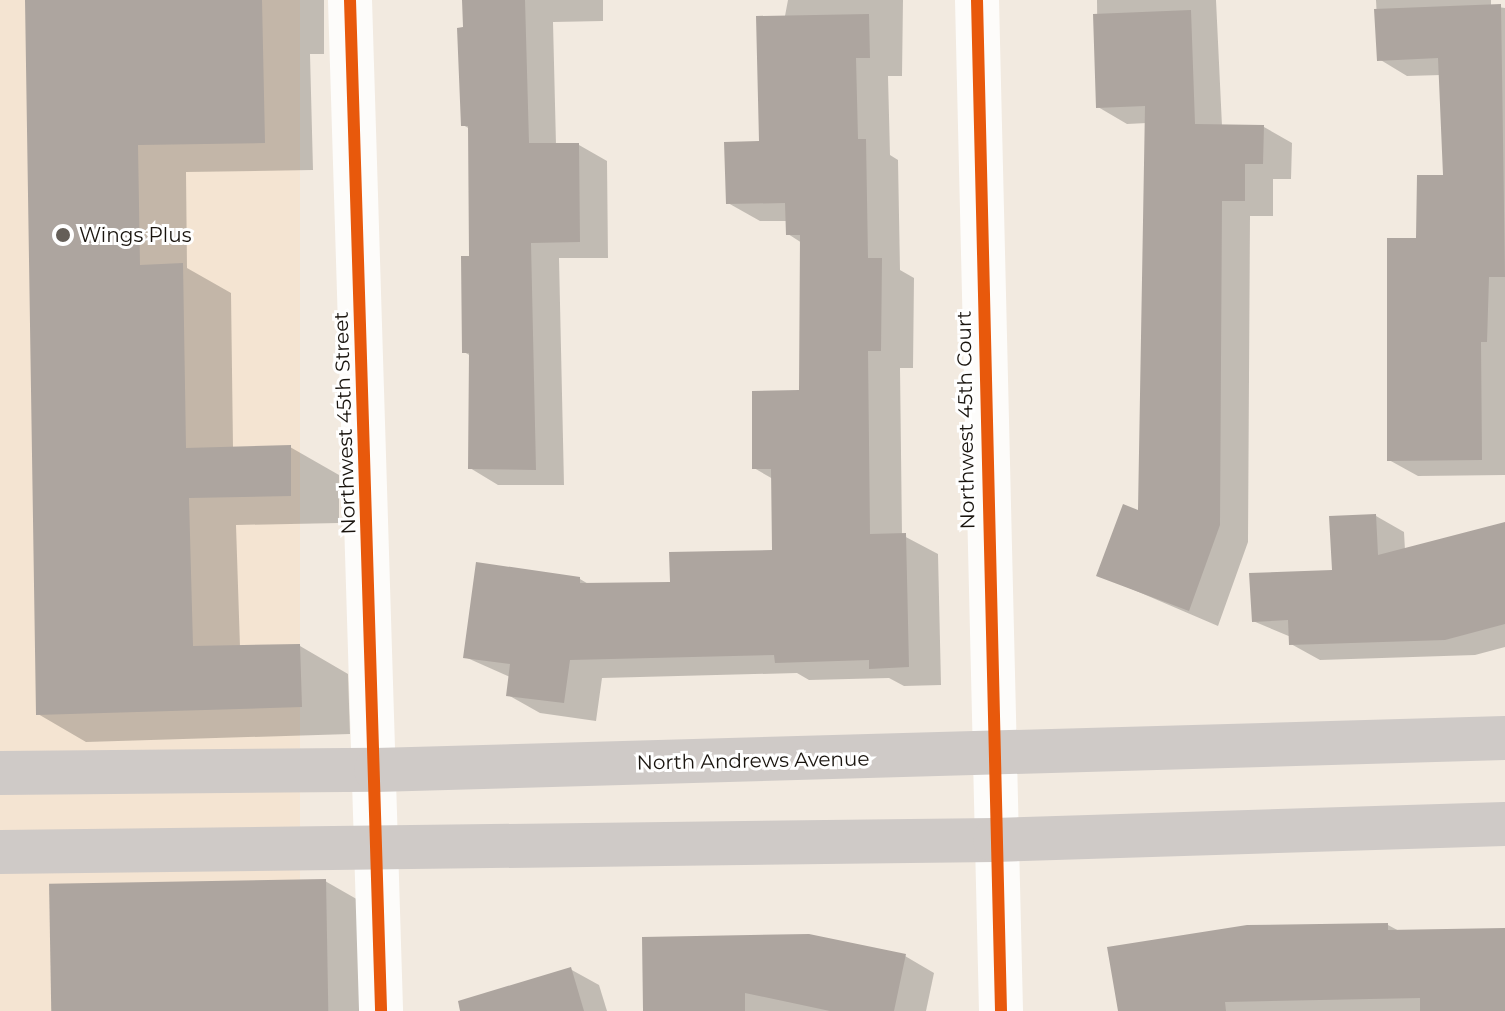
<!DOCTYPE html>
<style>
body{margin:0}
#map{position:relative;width:1505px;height:1011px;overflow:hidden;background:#f2eae0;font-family:Montserrat,sans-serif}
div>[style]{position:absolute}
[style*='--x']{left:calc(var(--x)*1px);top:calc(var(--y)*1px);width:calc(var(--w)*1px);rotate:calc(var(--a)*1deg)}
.built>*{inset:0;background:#f4e4d2;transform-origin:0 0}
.shadow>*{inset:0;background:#0003}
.building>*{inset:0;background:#ada59f;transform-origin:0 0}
.minor>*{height:44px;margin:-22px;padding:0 22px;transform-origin:22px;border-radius:22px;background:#fdfcfa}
.secondary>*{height:44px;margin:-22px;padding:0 22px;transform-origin:22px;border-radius:22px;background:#cfcac7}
.cycleway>*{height:12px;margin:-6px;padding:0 6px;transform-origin:6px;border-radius:6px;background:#e8590c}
.dots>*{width:22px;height:22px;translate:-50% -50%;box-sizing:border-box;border:4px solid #fff;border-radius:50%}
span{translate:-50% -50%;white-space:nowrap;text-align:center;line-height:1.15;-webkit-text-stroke:6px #fff;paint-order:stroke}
.poi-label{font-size:20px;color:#19140e}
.left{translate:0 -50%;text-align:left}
.street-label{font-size:20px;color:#19140e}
</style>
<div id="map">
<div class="built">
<i style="left:0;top:0;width:300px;height:1011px"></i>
</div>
<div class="shadow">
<i style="clip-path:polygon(27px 0,324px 0,324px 54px,310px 54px,313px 170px,186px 172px,187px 268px,231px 293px,233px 448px,290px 447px,339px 475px,339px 523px,236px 525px,240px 647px,300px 646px,348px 674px,350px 734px,86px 742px,38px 714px)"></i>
<i style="clip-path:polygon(464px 0,603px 0,603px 21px,553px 22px,556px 145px,579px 145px,607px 161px,608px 258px,559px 258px,564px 485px,498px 485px,470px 468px,471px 356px,464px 352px,471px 258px,470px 129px,463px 125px)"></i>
<i style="clip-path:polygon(788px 0,903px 0,902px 76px,888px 76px,890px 155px,898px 160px,900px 270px,914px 278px,913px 368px,900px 368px,902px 535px,938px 554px,941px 685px,904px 686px,889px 678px,809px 680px,797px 673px,602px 678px,596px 721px,540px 713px,508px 695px,510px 677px,465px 657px,580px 579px,590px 585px,672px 584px,774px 552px,773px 479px,754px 468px,801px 392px,802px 243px,788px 234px,787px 221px,760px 221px,728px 203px,761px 143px)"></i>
<i style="clip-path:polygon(1097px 0,1216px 0,1222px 126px,1264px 127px,1292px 143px,1291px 179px,1273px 179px,1273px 216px,1250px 216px,1248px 542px,1218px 626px,1099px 575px,1140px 513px,1147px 123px,1127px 124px,1098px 107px)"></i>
<i style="clip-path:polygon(1376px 0,1491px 0,1491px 6px,1505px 8px,1505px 475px,1418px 476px,1389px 460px,1418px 240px,1445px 177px,1441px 75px,1407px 76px,1379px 59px)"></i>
<i style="clip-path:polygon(1376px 516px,1404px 532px,1405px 550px,1505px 524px,1505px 647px,1475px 655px,1320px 660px,1291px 644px,1291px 637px,1253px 621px,1334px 572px)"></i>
<i style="clip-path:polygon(325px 881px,374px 909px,376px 1011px,54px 1011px)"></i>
<i style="clip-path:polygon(1388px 925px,1401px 932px,1505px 930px,1505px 1011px,1120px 1011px)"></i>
<i style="clip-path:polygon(905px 956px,934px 973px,926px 1011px,645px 1011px)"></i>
<i style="clip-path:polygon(570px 969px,599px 985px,607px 1011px,482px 1011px)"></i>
</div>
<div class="building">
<i style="clip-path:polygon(25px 0,262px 0,265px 143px,138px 145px,140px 265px,183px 263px,186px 448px,291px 445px,291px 496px,189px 498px,193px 646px,300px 644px,302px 707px,36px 715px)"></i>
<i style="clip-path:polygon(462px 0,525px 0,529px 143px,579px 143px,580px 242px,531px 243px,536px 470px,468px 469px,469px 353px,462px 353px,461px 256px,469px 256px,468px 126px,461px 126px,457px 28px,463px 27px)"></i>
<i style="clip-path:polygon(1501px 4px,1505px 277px,1489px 277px,1487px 342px,1481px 342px,1482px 460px,1387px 461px,1387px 238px,1416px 238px,1417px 175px,1443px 175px,1438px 58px,1377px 61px,1374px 9px)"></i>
<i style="clip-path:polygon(1191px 10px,1195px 124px,1264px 125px,1263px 164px,1245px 164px,1245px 201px,1222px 201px,1220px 525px,1189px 611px,1096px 576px,1123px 504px,1138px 510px,1145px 106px,1096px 108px,1093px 14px)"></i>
<i style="clip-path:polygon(869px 14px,870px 58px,856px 58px,858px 139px,866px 139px,868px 258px,882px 258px,881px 351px,868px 351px,870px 534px,906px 533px,909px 667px,869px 669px,869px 660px,775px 663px,774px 655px,570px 660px,564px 703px,506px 696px,510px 664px,463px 658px,476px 562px,580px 577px,580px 583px,670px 582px,669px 552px,772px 550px,771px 469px,752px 469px,752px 391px,799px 390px,800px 235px,786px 235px,785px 203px,726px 204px,724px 142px,759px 141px,756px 16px)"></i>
<i style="clip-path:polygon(1376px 514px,1378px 555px,1505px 522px,1505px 624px,1445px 640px,1289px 645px,1288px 620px,1252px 622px,1249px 573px,1332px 570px,1329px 516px)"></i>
<i style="left:326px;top:879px;width:132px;height:277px;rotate:89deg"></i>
<i style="clip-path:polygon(1388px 923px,1388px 930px,1505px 928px,1505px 1011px,1420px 1011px,1420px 998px,1225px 1002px,1226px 1011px,1118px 1011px,1107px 947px,1247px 925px)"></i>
<i style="clip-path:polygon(809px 934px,906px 954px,894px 1011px,830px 1011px,745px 993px,745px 1011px,643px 1011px,642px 937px)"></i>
<i style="clip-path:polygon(571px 967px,584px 1011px,460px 1011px,458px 1001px)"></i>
</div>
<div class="minor">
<i style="--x:350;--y:0;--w:1011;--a:88.24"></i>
<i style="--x:977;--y:0;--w:1011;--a:88.64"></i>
</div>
<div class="secondary">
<i style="--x:0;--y:773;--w:376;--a:-0.5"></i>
<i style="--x:376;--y:770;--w:1129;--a:-1.62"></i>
<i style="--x:0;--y:852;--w:995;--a:-0.69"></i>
<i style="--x:995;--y:840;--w:510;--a:-1.8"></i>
</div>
<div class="cycleway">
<i style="--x:350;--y:0;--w:1011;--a:88.24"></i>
<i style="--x:977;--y:0;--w:1011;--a:88.64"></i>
</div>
<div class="dots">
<i style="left:63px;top:235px;background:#655f58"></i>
</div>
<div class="poi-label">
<span class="left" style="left:79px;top:235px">Wings Plus</span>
</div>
<div class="street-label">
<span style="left:966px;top:420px;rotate:-91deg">Northwest 45th Court</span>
<span style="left:345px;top:423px;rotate:-92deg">Northwest 45th Street</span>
<span style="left:753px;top:761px;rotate:-1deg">North Andrews Avenue</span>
</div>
</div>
